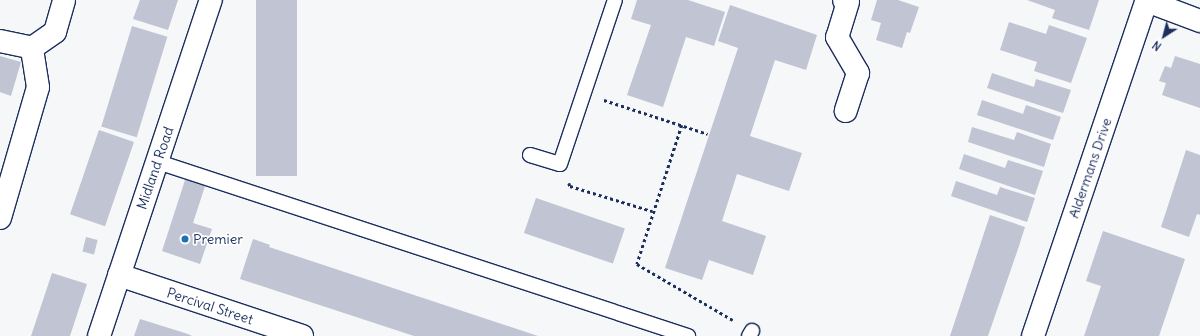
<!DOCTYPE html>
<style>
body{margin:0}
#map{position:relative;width:1200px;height:336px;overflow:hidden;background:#f6f7f9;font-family:Delius,sans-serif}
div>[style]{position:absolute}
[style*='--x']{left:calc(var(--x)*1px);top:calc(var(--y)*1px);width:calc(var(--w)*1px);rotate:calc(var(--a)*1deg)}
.building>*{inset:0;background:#c0c4d3;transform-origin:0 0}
.path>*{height:2.5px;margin-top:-1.25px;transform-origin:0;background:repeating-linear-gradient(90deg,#1b2f5e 0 3px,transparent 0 6px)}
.roads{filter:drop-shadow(1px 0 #1b2f5e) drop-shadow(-1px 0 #1b2f5e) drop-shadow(0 1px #1b2f5e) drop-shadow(0 -1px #1b2f5e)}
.service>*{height:14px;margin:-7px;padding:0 7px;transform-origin:7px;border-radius:7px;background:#fff}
.minor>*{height:22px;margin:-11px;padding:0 11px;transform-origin:11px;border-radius:11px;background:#fff}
.dots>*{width:11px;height:11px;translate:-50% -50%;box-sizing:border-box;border:2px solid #fff;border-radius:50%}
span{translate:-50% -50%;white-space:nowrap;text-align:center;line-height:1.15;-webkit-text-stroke:3.5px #fff;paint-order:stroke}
.street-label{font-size:14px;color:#1b2f5e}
.poi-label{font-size:14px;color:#1b2f5e}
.left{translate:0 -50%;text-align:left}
.north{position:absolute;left:1144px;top:16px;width:40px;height:40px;-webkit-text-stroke:3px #fff;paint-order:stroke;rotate:216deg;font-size:11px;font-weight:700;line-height:16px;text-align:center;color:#1b2f5e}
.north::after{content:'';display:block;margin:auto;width:14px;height:18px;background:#1b2f5e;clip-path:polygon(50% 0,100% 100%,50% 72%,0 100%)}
</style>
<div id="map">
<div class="building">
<i style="clip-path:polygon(140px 0,178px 0,168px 30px,133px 19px)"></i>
<i style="left:256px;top:0;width:41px;height:176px"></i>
<i style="clip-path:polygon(637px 0,688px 0,725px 12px,714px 46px,686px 37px,663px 107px,627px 95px,651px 25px,631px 19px)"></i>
<i style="clip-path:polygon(877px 0,898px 0,919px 7px,910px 33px,907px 32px,902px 48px,876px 40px,881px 23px,871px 20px)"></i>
<i style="clip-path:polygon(1027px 0,1099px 0,1089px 30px,1052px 18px,1055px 10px)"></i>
<i style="clip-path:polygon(730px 5px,817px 35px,806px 70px,775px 60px,750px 136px,802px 153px,789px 191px,737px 174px,722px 221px,766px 236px,753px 275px,709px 260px,702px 280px,665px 268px,738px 48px,718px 41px)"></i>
<i style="clip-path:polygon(1009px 22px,1046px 34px,1049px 25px,1087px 38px,1071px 83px,1034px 71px,1037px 62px,1000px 50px)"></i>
<i style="left:132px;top:26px;width:37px;height:105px;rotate:17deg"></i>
<i style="clip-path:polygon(0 56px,21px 62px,11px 96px,0 92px)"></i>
<i style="clip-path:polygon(1175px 56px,1200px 64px,1200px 108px,1162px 95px,1166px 83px,1159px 81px,1165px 66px,1171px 68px)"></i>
<i style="clip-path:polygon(992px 73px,1034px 87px,1036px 79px,1071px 90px,1063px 113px,987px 88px)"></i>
<i style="clip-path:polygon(982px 100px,1023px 114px,1026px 105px,1061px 117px,1053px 140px,977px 115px)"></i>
<i style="clip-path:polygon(972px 127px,1014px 140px,1017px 132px,1051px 144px,1044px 167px,968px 142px)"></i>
<i style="left:99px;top:130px;width:37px;height:89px;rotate:19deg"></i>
<i style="clip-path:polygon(1186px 150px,1200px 155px,1200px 215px,1197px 214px,1189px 237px,1161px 227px)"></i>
<i style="clip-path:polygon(964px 154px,1005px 168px,1008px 160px,1043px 171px,1035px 195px,959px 169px)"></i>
<i style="clip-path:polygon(186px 177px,206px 183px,193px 223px,212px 229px,200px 264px,162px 251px)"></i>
<i style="clip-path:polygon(956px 181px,997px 195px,1000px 187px,1035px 198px,1027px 222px,951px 196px)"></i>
<i style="left:536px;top:198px;width:94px;height:37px;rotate:19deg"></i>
<i style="clip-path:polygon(990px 215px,1025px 227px,1019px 246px,988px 336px,950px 336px)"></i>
<i style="clip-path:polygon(1103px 231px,1185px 259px,1159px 336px,1084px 336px,1101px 286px,1086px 281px)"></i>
<i style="left:86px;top:237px;width:12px;height:15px;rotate:14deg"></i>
<i style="clip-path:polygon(253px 239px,270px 245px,269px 247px,538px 336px,414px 336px,240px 279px)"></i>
<i style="clip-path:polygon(52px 273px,87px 284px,70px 336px,31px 336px)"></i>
<i style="clip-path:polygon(140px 319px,188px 334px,192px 336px,134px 336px)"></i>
</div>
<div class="path">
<i style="--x:604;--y:100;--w:109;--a:18.1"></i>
<i style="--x:682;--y:125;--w:146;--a:107.9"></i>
<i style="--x:637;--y:264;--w:111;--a:30.3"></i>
<i style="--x:569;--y:183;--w:3;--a:72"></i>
<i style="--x:570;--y:186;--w:86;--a:17"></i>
</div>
<div class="roads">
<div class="service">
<i style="--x:530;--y:155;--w:31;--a:17"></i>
<i style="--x:560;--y:164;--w:173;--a:-71.5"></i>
<i style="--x:158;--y:162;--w:558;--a:18.18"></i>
<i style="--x:749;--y:336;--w:6;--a:-59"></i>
</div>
<div class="minor">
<i style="--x:844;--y:0;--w:4;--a:27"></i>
<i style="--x:848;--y:2;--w:37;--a:107"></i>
<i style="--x:837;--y:37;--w:42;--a:59.7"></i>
<i style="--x:858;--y:73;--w:40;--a:108"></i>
<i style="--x:1147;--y:1;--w:57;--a:20.7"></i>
<i style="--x:0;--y:41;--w:33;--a:12"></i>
<i style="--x:32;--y:48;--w:28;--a:-35"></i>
<i style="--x:55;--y:32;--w:33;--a:-74"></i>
<i style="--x:0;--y:218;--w:136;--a:-73.8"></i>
<i style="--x:38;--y:87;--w:39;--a:-99"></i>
<i style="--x:119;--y:275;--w:193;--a:18.4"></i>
<i style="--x:99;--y:336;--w:354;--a:-71.6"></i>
<i style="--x:1033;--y:336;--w:355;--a:-71.3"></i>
</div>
</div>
<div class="dots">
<i style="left:185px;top:239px;background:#1f6fb2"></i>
</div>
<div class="street-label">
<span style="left:155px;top:168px;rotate:-71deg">Midland Road</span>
<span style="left:1090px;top:168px;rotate:-71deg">Aldermans Drive</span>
<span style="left:210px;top:306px;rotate:18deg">Percival Street</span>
</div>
<div class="poi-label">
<span class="left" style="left:193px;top:239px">Premier</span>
</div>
<div class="north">N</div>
</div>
